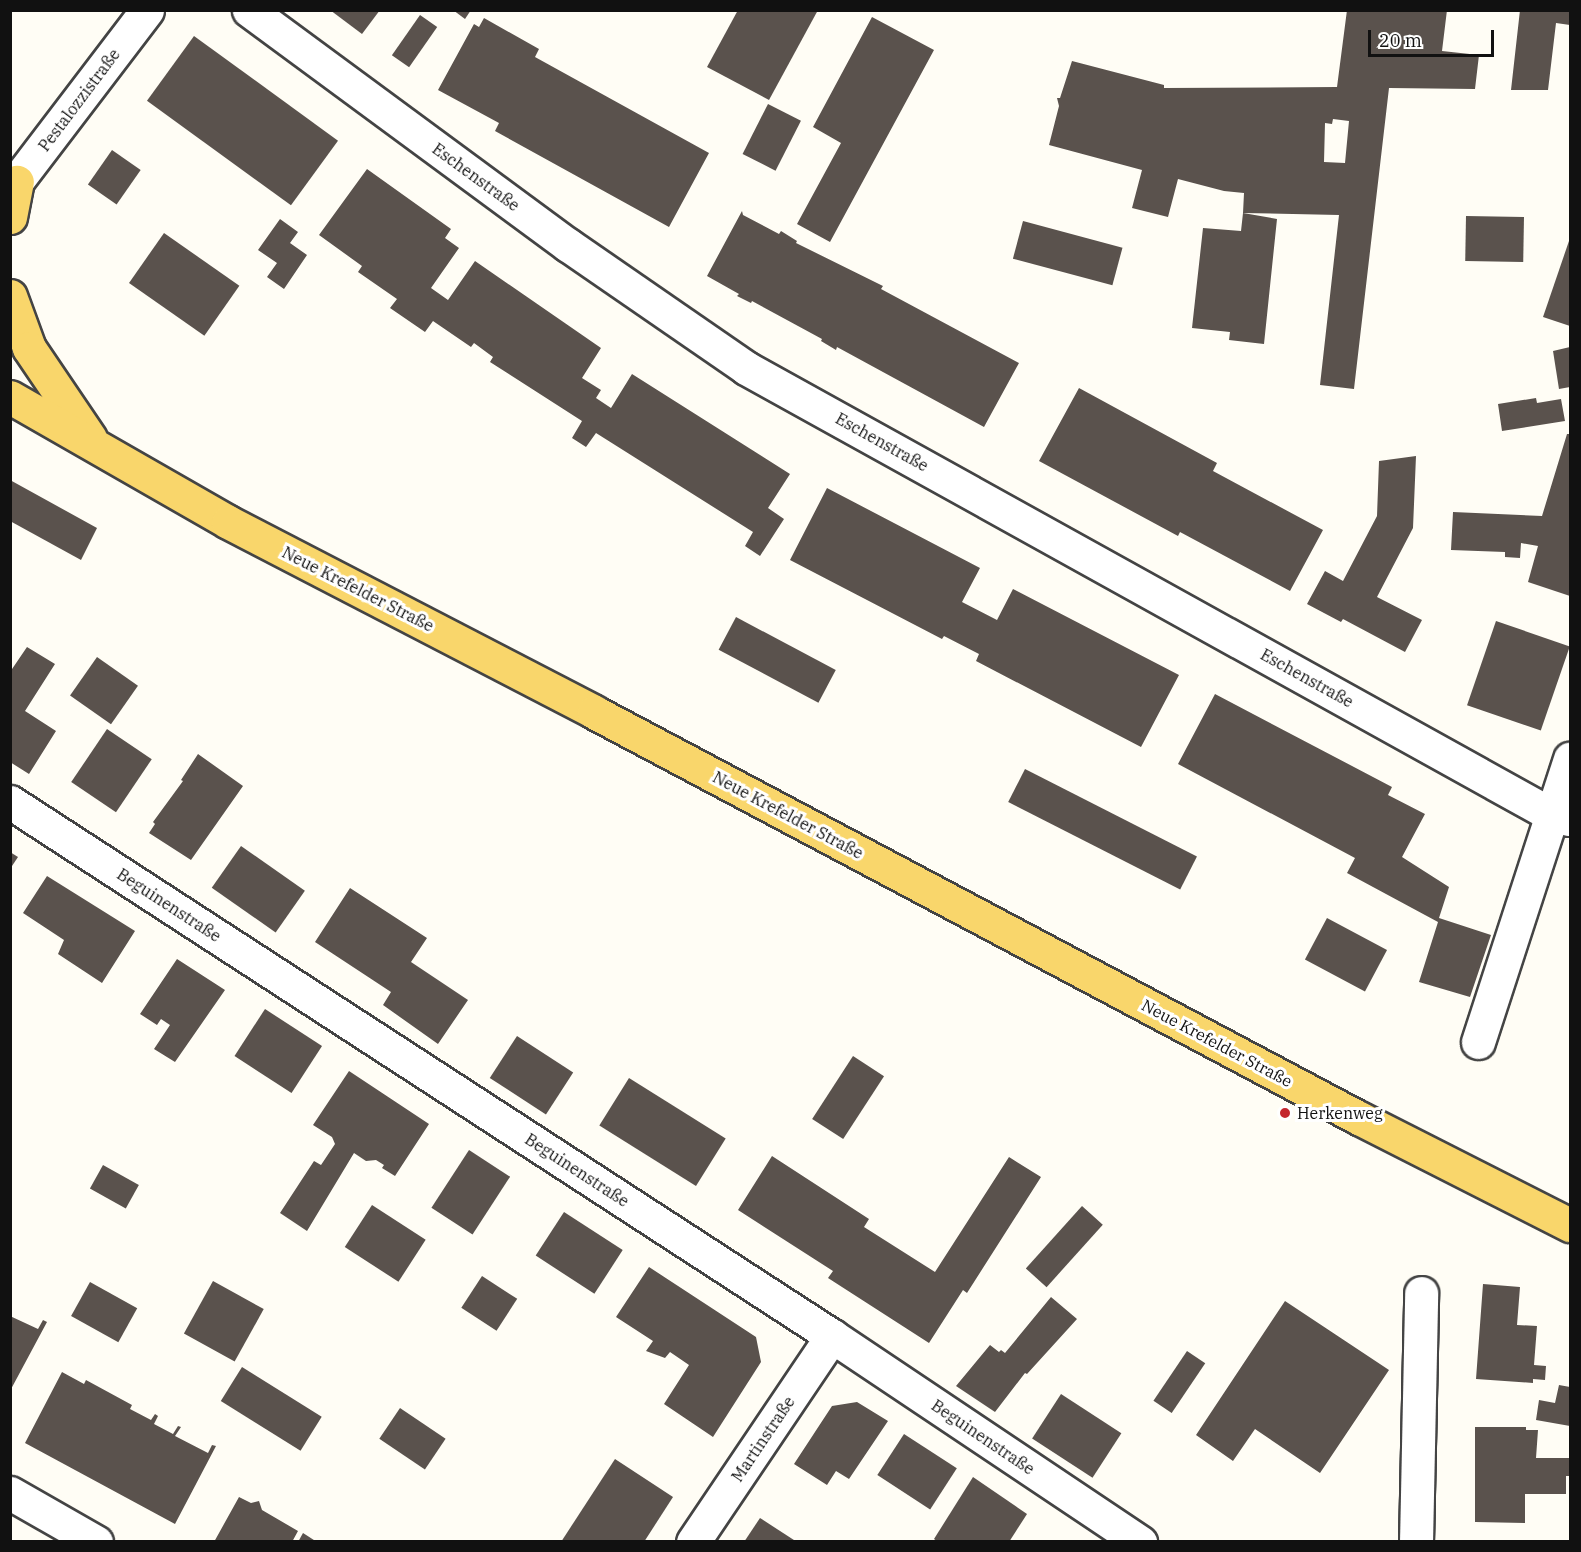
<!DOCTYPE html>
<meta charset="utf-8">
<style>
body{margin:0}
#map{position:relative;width:1581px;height:1552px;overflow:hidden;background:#fffdf5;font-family:"IBM Plex Serif",serif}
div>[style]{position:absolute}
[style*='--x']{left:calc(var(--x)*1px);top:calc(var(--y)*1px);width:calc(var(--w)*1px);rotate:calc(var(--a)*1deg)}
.building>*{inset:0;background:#5a524d;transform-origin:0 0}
.roads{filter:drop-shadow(2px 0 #444) drop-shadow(-2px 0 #444) drop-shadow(0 2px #444) drop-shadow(0 -2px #444)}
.minor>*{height:33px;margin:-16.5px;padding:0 16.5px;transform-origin:16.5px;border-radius:16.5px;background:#fff}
.major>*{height:33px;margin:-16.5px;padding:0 16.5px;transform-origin:16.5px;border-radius:16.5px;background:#f9d66b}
.dots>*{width:16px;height:16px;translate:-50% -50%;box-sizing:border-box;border:3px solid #fff;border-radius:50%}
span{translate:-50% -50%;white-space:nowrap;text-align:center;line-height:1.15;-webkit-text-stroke:6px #fff;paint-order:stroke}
.street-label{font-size:16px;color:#111}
.poi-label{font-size:16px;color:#111}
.left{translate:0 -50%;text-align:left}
.frame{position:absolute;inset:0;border:12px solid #111;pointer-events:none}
.scale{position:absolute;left:1368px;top:30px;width:126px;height:27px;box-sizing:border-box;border:3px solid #111;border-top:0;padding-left:8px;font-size:18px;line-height:21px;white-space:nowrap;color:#111;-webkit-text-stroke:4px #fff;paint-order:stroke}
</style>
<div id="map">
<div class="building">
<i style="clip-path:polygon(330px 10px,380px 10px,362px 34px)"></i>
<i style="clip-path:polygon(453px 10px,471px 10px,465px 19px)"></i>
<i style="clip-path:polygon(738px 10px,818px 10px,769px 100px,707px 67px)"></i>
<i style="clip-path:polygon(evenodd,1347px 10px,1447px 10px,1442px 51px,1479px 55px,1475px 89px,1389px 88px,1354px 389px,1320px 385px,1339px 215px,1243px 213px,1244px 193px,1224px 191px,1178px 179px,1168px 217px,1132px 208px,1142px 170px,1049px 145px,1059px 106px,1057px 98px,1060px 98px,1072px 61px,1164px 85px,1164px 88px,1337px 87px,1347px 10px,1333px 119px,1349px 121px,1345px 163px,1324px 162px,1325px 123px,1332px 124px,1333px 119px)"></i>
<i style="clip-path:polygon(1520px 10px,1570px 10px,1570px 25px,1556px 23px,1548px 90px,1511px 90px)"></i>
<i style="left:420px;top:15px;width:21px;height:49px;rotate:35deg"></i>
<i style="clip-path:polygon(872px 17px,934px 50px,830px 242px,797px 224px,841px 143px,813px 127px)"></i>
<i style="clip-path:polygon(484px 18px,539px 49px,535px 57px,709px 153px,669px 227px,495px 131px,499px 123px,438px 90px,474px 24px,479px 27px)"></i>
<i style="left:194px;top:36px;width:178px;height:80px;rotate:36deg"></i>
<i style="left:768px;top:104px;width:37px;height:56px;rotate:27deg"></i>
<i style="left:112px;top:150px;width:35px;height:42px;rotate:35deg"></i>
<i style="clip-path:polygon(367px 169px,451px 229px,445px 238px,459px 248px,431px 288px,448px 300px,475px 261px,601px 348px,582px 378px,601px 390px,596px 398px,611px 408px,632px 374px,790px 474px,768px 508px,784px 519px,760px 556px,745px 546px,753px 532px,596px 433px,586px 447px,572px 438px,582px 421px,490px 362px,493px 357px,474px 343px,471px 347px,433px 321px,425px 332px,390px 308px,397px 299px,358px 272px,362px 266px,319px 235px)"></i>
<i style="clip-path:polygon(742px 211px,743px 215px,779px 234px,781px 231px,797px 241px,796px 243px,883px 286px,881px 289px,1019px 363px,984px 427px,837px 347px,836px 350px,821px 341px,822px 339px,752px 301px,751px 303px,737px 296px,739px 294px,707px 276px)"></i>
<i style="clip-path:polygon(1243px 213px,1277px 219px,1264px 344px,1229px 340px,1230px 332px,1192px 328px,1203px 228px,1241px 231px)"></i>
<i style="left:1466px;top:216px;width:58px;height:45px;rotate:1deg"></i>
<i style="clip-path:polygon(280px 219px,298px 232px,290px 243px,307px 255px,284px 289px,267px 277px,277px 263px,258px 250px)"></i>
<i style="left:1023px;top:221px;width:103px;height:39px;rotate:15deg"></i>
<i style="left:164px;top:233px;width:92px;height:61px;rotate:35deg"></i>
<i style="clip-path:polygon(1570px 238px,1570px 326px,1543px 317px)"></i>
<i style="clip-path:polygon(1570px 347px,1570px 387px,1559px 389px,1553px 351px)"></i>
<i style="clip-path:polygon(1079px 388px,1217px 463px,1213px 471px,1323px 530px,1290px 591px,1180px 532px,1178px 536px,1039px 461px)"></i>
<i style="clip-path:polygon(1536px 398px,1537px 403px,1561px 399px,1565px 421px,1502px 431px,1498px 404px)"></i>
<i style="clip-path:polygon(1567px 434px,1570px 434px,1570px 596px,1528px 582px,1538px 546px,1521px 543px,1520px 558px,1505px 557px,1505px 552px,1451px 550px,1453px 512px,1542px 516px)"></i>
<i style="clip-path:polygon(1416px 456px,1413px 528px,1377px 597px,1422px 620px,1405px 652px,1343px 619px,1341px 622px,1307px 604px,1325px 571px,1343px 581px,1377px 516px,1379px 461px)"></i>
<i style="clip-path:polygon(10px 480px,97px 528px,81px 560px,10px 521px)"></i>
<i style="clip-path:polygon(827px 488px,980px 568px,962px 602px,997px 620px,1013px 589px,1179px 675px,1141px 747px,976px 661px,979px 654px,944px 636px,942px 639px,790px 560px)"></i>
<i style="left:736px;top:617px;width:113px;height:37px;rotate:28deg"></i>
<i style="left:1496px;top:621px;width:78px;height:89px;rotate:19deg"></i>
<i style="clip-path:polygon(27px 647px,55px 664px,25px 711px,56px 731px,29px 774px,10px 762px,10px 672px)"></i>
<i style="left:97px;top:657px;width:50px;height:47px;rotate:35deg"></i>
<i style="clip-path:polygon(1215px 694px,1392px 787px,1388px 795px,1425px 814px,1402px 857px,1449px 887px,1439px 918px,1491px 935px,1470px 997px,1419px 982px,1438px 922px,1347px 873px,1355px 858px,1178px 764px)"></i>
<i style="left:107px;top:729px;width:54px;height:64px;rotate:34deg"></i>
<i style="clip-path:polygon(198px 754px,243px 786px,191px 860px,149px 833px,155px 824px,153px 822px,183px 781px,181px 780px)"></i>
<i style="left:1025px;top:769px;width:193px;height:37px;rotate:27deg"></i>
<i style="left:241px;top:846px;width:78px;height:51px;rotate:35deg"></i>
<i style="clip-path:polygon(10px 852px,18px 857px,10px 869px)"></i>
<i style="clip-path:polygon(47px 876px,135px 931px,102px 983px,58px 954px,64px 940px,23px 913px)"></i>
<i style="clip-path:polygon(350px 888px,427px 938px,411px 962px,468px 1000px,438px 1044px,383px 1005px,391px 992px,315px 942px)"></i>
<i style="left:1327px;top:918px;width:68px;height:47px;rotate:28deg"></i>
<i style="clip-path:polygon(177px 959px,225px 990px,175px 1062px,154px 1049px,170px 1025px,161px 1019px,157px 1025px,140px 1014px)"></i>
<i style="left:265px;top:1009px;width:68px;height:56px;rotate:33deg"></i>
<i style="left:517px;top:1036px;width:67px;height:50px;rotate:33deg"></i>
<i style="left:853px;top:1056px;width:37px;height:75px;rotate:33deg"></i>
<i style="clip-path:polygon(349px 1071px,429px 1124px,395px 1176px,382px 1168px,384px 1165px,376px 1160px,366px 1161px,354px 1153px,307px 1231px,280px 1213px,314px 1161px,321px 1165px,335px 1144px,332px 1137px,313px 1125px)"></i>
<i style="left:629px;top:1078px;width:114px;height:56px;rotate:32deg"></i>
<i style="left:469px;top:1150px;width:49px;height:69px;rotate:33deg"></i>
<i style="clip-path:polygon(772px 1156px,869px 1219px,864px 1227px,935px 1272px,1009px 1157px,1041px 1177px,967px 1293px,963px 1290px,929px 1343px,828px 1278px,833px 1271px,738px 1210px)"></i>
<i style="left:103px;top:1165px;width:41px;height:27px;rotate:29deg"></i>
<i style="left:372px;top:1205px;width:64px;height:50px;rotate:33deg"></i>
<i style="left:1082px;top:1206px;width:28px;height:84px;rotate:42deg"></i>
<i style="left:564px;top:1212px;width:70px;height:52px;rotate:33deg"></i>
<i style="clip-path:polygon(649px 1267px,756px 1337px,761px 1362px,713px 1437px,664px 1404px,689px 1365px,670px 1352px,665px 1358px,646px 1351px,653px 1341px,616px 1317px)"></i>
<i style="left:482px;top:1276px;width:42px;height:38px;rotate:33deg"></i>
<i style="left:213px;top:1281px;width:58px;height:60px;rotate:29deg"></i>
<i style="left:90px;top:1282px;width:54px;height:39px;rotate:29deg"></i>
<i style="clip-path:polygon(1483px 1284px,1520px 1287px,1517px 1325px,1537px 1326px,1534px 1365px,1546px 1366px,1545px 1380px,1533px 1379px,1533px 1383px,1476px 1379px)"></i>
<i style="clip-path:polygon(1051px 1297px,1077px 1319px,1027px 1374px,1025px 1373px,995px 1412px,956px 1386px,990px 1345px,999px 1352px,1001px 1350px,1005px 1353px)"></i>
<i style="clip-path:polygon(1285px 1301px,1389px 1370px,1320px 1473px,1255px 1429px,1233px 1461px,1196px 1435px)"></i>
<i style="clip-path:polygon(10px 1316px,38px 1329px,43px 1320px,47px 1322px,10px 1391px)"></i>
<i style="left:1187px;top:1351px;width:22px;height:60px;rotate:34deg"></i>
<i style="left:242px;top:1367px;width:94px;height:40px;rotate:32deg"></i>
<i style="clip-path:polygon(62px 1372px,84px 1384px,86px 1380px,132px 1405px,130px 1409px,151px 1420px,155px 1414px,158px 1416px,154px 1424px,173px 1434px,178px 1426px,181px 1427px,175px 1436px,208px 1453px,212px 1445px,216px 1446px,175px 1524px,25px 1443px)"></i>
<i style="clip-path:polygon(1559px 1385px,1570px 1387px,1570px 1426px,1536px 1420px,1539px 1400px,1555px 1403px)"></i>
<i style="left:1061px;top:1394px;width:72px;height:53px;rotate:33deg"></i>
<i style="clip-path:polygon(857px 1402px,888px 1421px,849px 1479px,836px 1471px,827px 1485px,794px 1464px,832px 1406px)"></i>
<i style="left:400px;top:1408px;width:55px;height:37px;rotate:34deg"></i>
<i style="clip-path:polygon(1475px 1427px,1526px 1427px,1526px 1430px,1538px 1430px,1536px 1458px,1570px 1458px,1570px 1476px,1566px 1476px,1566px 1494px,1525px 1494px,1525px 1523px,1475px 1522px)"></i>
<i style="left:904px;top:1434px;width:63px;height:49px;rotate:33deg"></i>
<i style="clip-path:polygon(615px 1459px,673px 1497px,644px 1542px,561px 1542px)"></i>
<i style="clip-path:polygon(973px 1477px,1027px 1514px,1009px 1542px,938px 1542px,934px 1539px)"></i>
<i style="clip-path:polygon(239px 1497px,251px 1503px,259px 1501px,262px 1510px,298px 1531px,292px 1542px,214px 1542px)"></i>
<i style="clip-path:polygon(760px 1518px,797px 1542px,744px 1542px)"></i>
<i style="clip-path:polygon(303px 1533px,317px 1542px,298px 1542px)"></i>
</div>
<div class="roads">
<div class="minor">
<i style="--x:249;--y:10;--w:396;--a:36.4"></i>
<i style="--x:568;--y:245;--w:216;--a:34.6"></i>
<i style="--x:746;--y:368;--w:922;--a:29.01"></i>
<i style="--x:1552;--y:815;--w:18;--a:13"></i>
<i style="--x:10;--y:190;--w:226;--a:-52.7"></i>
<i style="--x:10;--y:802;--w:980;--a:33.01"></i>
<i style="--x:832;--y:1336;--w:371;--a:33.8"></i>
<i style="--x:1478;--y:1042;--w:298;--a:-72"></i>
<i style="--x:10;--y:1493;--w:99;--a:29.7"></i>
<i style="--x:693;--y:1542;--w:249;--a:-56"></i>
<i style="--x:1416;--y:1542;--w:249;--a:-88.8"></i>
</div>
<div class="major">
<i style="--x:10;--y:217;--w:36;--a:-79"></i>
<i style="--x:10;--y:296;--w:55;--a:69.9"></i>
<i style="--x:29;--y:348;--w:109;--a:55.9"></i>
<i style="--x:10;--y:397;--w:251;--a:29.8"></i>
<i style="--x:228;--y:522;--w:412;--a:27.4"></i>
<i style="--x:594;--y:712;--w:866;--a:27.96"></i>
<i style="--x:1359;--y:1118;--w:237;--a:26.9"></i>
</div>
</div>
<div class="dots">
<i style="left:1285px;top:1113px;background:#c4262e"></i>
</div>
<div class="street-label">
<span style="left:79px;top:100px;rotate:-53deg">Pestalozzistraße</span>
<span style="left:476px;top:177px;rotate:36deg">Eschenstraße</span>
<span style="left:882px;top:442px;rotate:29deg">Eschenstraße</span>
<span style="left:358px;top:589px;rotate:27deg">Neue Krefelder Straße</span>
<span style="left:1307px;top:678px;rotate:29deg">Eschenstraße</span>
<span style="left:788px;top:815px;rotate:28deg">Neue Krefelder Straße</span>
<span style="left:169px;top:905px;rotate:33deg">Beguinenstraße</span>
<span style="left:1217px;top:1043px;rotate:28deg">Neue Krefelder Straße</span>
<span style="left:577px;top:1170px;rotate:33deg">Beguinenstraße</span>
<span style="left:983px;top:1437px;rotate:34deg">Beguinenstraße</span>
<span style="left:763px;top:1439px;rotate:-56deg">Martinstraße</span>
</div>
<div class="poi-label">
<span class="left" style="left:1297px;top:1113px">Herkenweg</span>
</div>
<div class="frame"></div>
<div class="scale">20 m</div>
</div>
